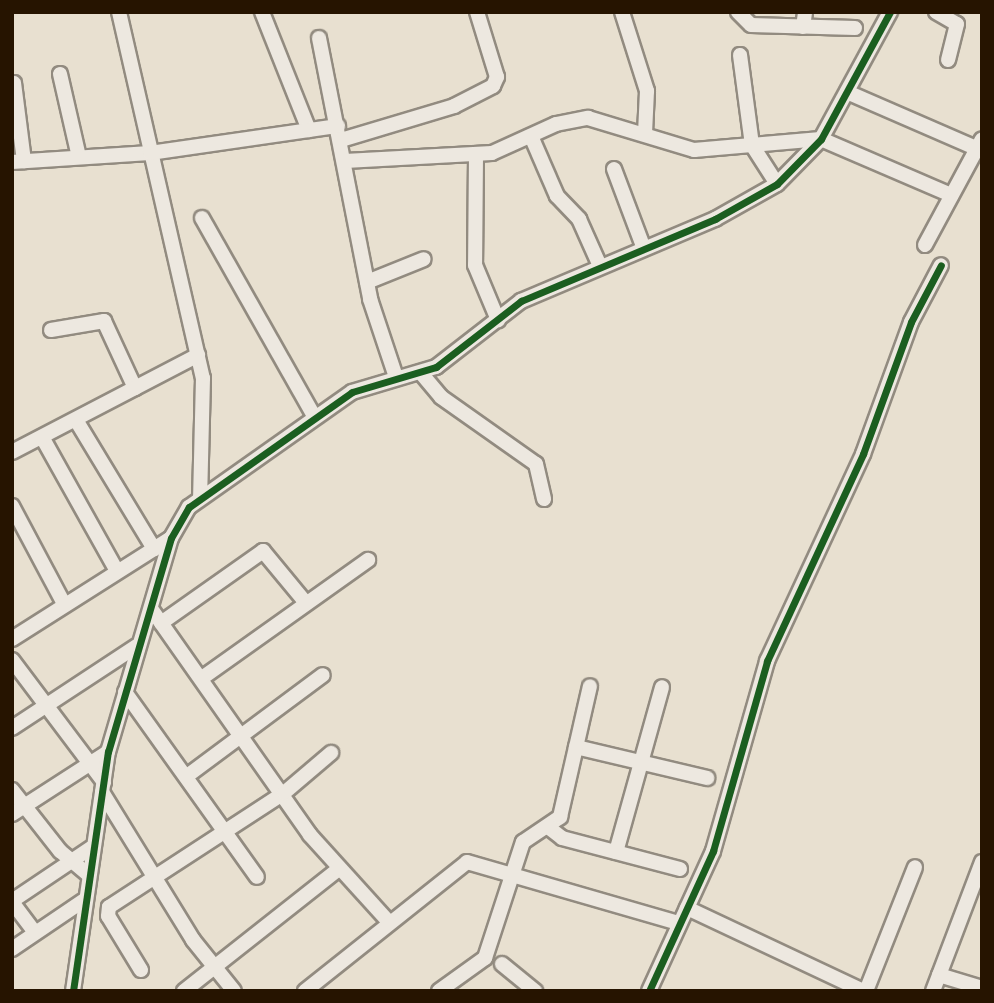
<!DOCTYPE html>
<style>
body{margin:0}
#map{position:relative;width:994px;height:1003px;overflow:hidden;background:#e8e0d0;font-family:"Libre Caslon Text",serif}
div>[style]{position:absolute}
[style*='--x']{left:calc(var(--x)*1px);top:calc(var(--y)*1px);width:calc(var(--w)*1px);rotate:calc(var(--a)*1deg)}
.roads{filter:drop-shadow(2px 0 #928b80) drop-shadow(-2px 0 #928b80) drop-shadow(0 2px #928b80) drop-shadow(0 -2px #928b80)}
.minor>*{height:14px;margin:-7px;padding:0 7px;transform-origin:7px;border-radius:7px;background:#ede8e0}
.cycleway>*{height:7px;margin:-3.5px;padding:0 3.5px;transform-origin:3.5px;border-radius:3.5px;background:#1b5e20}
span{translate:-50% -50%;white-space:nowrap;text-align:center;line-height:1.15;-webkit-text-stroke:5px #f7edda;paint-order:stroke}
.frame{position:absolute;inset:0;border:14px solid #261400;pointer-events:none}
</style>
<div id="map">
<div class="roads">
<div class="minor">
<i style="--x:119;--y:12;--w:376;--a:77.1"></i>
<i style="--x:203;--y:378;--w:119;--a:91.4"></i>
<i style="--x:262;--y:12;--w:127;--a:68.3"></i>
<i style="--x:622;--y:12;--w:83;--a:72.4"></i>
<i style="--x:647;--y:91;--w:42;--a:92.7"></i>
<i style="--x:738;--y:12;--w:18;--a:45"></i>
<i style="--x:751;--y:25;--w:104;--a:1.7"></i>
<i style="--x:936;--y:12;--w:24;--a:30"></i>
<i style="--x:957;--y:24;--w:37;--a:104"></i>
<i style="--x:803;--y:27;--w:15;--a:-82"></i>
<i style="--x:319;--y:38;--w:266;--a:78.9"></i>
<i style="--x:370;--y:299;--w:82;--a:71.6"></i>
<i style="--x:740;--y:55;--w:91;--a:82.4"></i>
<i style="--x:752;--y:145;--w:46;--a:57.3"></i>
<i style="--x:60;--y:74;--w:85;--a:77.1"></i>
<i style="--x:14;--y:83;--w:79;--a:82.7"></i>
<i style="--x:847;--y:92;--w:141;--a:23.5"></i>
<i style="--x:531;--y:136;--w:65;--a:66.6"></i>
<i style="--x:557;--y:196;--w:32;--a:46"></i>
<i style="--x:579;--y:219;--w:51;--a:65.9"></i>
<i style="--x:341;--y:140;--w:118;--a:-16.7"></i>
<i style="--x:454;--y:106;--w:44;--a:-27.1"></i>
<i style="--x:493;--y:86;--w:10;--a:-66"></i>
<i style="--x:497;--y:77;--w:68;--a:-107.1"></i>
<i style="--x:476;--y:156;--w:109;--a:90.5"></i>
<i style="--x:475;--y:265;--w:60;--a:67.3"></i>
<i style="--x:345;--y:161;--w:147;--a:-3.1"></i>
<i style="--x:492;--y:153;--w:70;--a:-24.4"></i>
<i style="--x:556;--y:124;--w:33;--a:-11"></i>
<i style="--x:588;--y:118;--w:111;--a:16.8"></i>
<i style="--x:694;--y:150;--w:127;--a:-5"></i>
<i style="--x:821;--y:139;--w:142;--a:23.3"></i>
<i style="--x:12;--y:162;--w:138;--a:-3.7"></i>
<i style="--x:150;--y:153;--w:190;--a:-8.2"></i>
<i style="--x:614;--y:169;--w:85;--a:69.4"></i>
<i style="--x:202;--y:218;--w:227;--a:60.5"></i>
<i style="--x:925;--y:245;--w:120;--a:-61.7"></i>
<i style="--x:367;--y:282;--w:61;--a:-22"></i>
<i style="--x:51;--y:330;--w:54;--a:-9.6"></i>
<i style="--x:104;--y:321;--w:74;--a:65.2"></i>
<i style="--x:421;--y:373;--w:31;--a:50"></i>
<i style="--x:441;--y:397;--w:116;--a:35.2"></i>
<i style="--x:536;--y:464;--w:36;--a:77"></i>
<i style="--x:76;--y:420;--w:151;--a:58.8"></i>
<i style="--x:42;--y:437;--w:154;--a:60.8"></i>
<i style="--x:12;--y:452;--w:210;--a:-27.5"></i>
<i style="--x:12;--y:506;--w:111;--a:62"></i>
<i style="--x:152;--y:610;--w:275;--a:54.9"></i>
<i style="--x:310;--y:835;--w:115;--a:47.8"></i>
<i style="--x:161;--y:623;--w:125;--a:-35.2"></i>
<i style="--x:263;--y:551;--w:67;--a:50.4"></i>
<i style="--x:12;--y:639;--w:188;--a:-32.4"></i>
<i style="--x:12;--y:660;--w:153;--a:53"></i>
<i style="--x:202;--y:678;--w:204;--a:-35.4"></i>
<i style="--x:125;--y:692;--w:227;--a:54.5"></i>
<i style="--x:12;--y:728;--w:149;--a:-33.3"></i>
<i style="--x:576;--y:747;--w:135;--a:13.3"></i>
<i style="--x:187;--y:776;--w:169;--a:-36.6"></i>
<i style="--x:12;--y:790;--w:78;--a:51.8"></i>
<i style="--x:60;--y:851;--w:35;--a:40"></i>
<i style="--x:102;--y:792;--w:174;--a:58.4"></i>
<i style="--x:193;--y:940;--w:65;--a:51.2"></i>
<i style="--x:12;--y:814;--w:114;--a:-32.9"></i>
<i style="--x:548;--y:827;--w:18;--a:38"></i>
<i style="--x:562;--y:838;--w:122;--a:14.7"></i>
<i style="--x:616;--y:852;--w:171;--a:-74.4"></i>
<i style="--x:12;--y:901;--w:95;--a:-33.9"></i>
<i style="--x:12;--y:902;--w:38;--a:53"></i>
<i style="--x:687;--y:908;--w:195;--a:25.2"></i>
<i style="--x:12;--y:949;--w:86;--a:-34.1"></i>
<i style="--x:502;--y:964;--w:43;--a:39.3"></i>
<i style="--x:141;--y:970;--w:63;--a:-121.4"></i>
<i style="--x:108;--y:916;--w:9;--a:-84"></i>
<i style="--x:109;--y:907;--w:209;--a:-33.1"></i>
<i style="--x:284;--y:793;--w:62;--a:-40.4"></i>
<i style="--x:939;--y:975;--w:45;--a:16.8"></i>
<i style="--x:73;--y:991;--w:242;--a:-81.7"></i>
<i style="--x:108;--y:752;--w:223;--a:-73.6"></i>
<i style="--x:171;--y:538;--w:36;--a:-60"></i>
<i style="--x:189;--y:507;--w:199;--a:-35.2"></i>
<i style="--x:352;--y:392;--w:88;--a:-16.6"></i>
<i style="--x:436;--y:367;--w:108;--a:-37.8"></i>
<i style="--x:521;--y:301;--w:211;--a:-22.9"></i>
<i style="--x:715;--y:219;--w:71;--a:-29.4"></i>
<i style="--x:777;--y:184;--w:63;--a:-45.6"></i>
<i style="--x:821;--y:139;--w:145;--a:-61.5"></i>
<i style="--x:184;--y:991;--w:195;--a:-38.3"></i>
<i style="--x:305;--y:991;--w:207;--a:-38.5"></i>
<i style="--x:467;--y:862;--w:220;--a:16.1"></i>
<i style="--x:439;--y:991;--w:57;--a:-35.7"></i>
<i style="--x:485;--y:958;--w:122;--a:-71.9"></i>
<i style="--x:523;--y:842;--w:45;--a:-34"></i>
<i style="--x:560;--y:817;--w:134;--a:-77.1"></i>
<i style="--x:649;--y:991;--w:154;--a:-65.4"></i>
<i style="--x:713;--y:851;--w:198;--a:-74.1"></i>
<i style="--x:767;--y:661;--w:228;--a:-65.1"></i>
<i style="--x:863;--y:454;--w:140;--a:-70"></i>
<i style="--x:911;--y:322;--w:64;--a:-62.2"></i>
<i style="--x:866;--y:991;--w:133;--a:-68.4"></i>
<i style="--x:933;--y:991;--w:138;--a:-69.2"></i>
</div>
</div>
<div class="cycleway">
<i style="--x:73;--y:991;--w:242;--a:-81.7"></i>
<i style="--x:108;--y:752;--w:223;--a:-73.6"></i>
<i style="--x:171;--y:538;--w:36;--a:-60"></i>
<i style="--x:189;--y:507;--w:199;--a:-35.2"></i>
<i style="--x:352;--y:392;--w:88;--a:-16.6"></i>
<i style="--x:436;--y:367;--w:108;--a:-37.8"></i>
<i style="--x:521;--y:301;--w:211;--a:-22.9"></i>
<i style="--x:715;--y:219;--w:71;--a:-29.4"></i>
<i style="--x:777;--y:184;--w:63;--a:-45.6"></i>
<i style="--x:821;--y:139;--w:145;--a:-61.5"></i>
<i style="--x:649;--y:991;--w:154;--a:-65.4"></i>
<i style="--x:713;--y:851;--w:198;--a:-74.1"></i>
<i style="--x:767;--y:661;--w:228;--a:-65.1"></i>
<i style="--x:863;--y:454;--w:140;--a:-70"></i>
<i style="--x:911;--y:322;--w:64;--a:-62.2"></i>
</div>
<div class="frame"></div>
</div>
